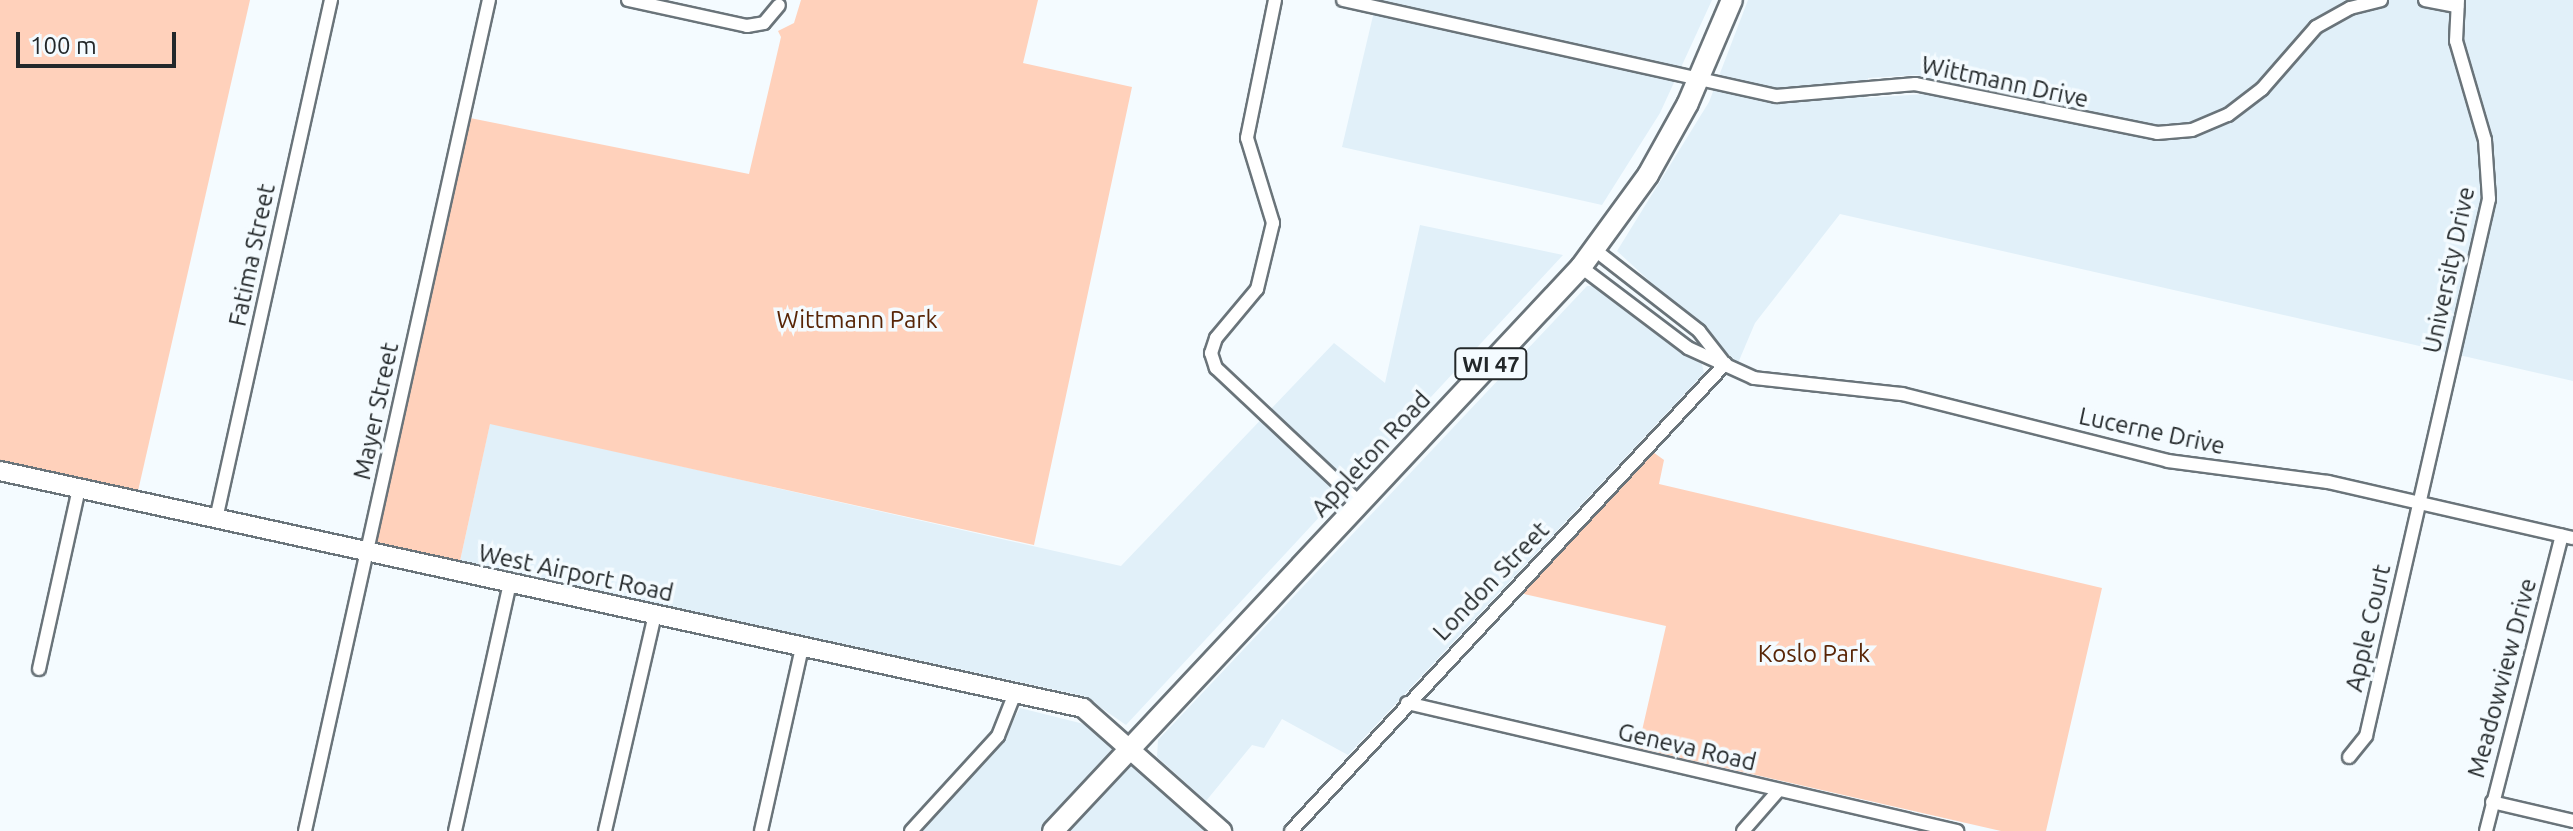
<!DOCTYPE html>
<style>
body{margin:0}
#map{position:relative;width:2573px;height:831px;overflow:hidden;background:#f4fbff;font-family:Ubuntu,sans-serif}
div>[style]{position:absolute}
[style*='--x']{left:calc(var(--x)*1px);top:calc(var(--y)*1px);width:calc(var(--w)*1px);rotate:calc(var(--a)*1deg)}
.built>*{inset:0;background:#e1f0f9}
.green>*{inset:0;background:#ffd1bb}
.roads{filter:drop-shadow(2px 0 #6a747a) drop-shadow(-2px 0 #6a747a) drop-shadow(0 2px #6a747a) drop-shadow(0 -2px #6a747a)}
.street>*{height:12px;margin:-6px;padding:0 6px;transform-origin:6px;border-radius:6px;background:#fff}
.secondary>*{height:18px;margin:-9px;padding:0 9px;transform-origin:9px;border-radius:9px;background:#fff}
.primary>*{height:20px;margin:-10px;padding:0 10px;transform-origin:10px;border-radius:10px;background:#fff}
span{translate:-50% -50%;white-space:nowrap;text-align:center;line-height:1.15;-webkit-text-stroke:7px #f4fbff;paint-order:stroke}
.shield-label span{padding:2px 6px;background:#f4fbff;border:2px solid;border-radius:6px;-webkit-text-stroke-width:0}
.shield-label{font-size:22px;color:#23282a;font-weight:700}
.street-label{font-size:24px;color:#23282a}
.park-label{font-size:24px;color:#582506}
.scale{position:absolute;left:16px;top:32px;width:160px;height:36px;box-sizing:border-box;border:4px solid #23282a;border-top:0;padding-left:10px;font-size:24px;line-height:28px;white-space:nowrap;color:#23282a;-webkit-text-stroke:6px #f4fbff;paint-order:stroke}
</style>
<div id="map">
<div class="built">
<i style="clip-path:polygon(1367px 0,1712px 0,1660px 113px,1602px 205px,1342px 147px,1376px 3px)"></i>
<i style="clip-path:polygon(evenodd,1748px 0,2573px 0,2573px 381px,1840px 214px,1755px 323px,1738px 363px,1617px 251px,1709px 102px,1748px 0,1916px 75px,2003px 93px,2000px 110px,1926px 94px,1864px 98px,1868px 78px,1916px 75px)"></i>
<i style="clip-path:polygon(1420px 225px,1563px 255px,1126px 725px,1084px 696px,460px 561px,490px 423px,1121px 566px,1334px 343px,1385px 383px)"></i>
<i style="clip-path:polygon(1587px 286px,1598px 286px,1701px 360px,1704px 373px,1348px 755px,1282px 719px,1264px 748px,1252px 745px,1206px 801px,1157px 757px,1158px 740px)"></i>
<i style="clip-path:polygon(1020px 708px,1088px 725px,1206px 831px,920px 831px,1005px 737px)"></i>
</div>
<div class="green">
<i style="clip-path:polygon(0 0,250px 0,138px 491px,0 461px)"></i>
<i style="clip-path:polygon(801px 0,1038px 0,1023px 63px,1132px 87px,1034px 545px,490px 424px,460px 561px,377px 542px,470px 118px,749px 174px,781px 37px,778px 31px,794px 23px)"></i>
<i style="clip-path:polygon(1653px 452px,1664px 460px,1659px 484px,2102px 588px,2046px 831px,2001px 831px,1638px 748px,1666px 626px,1520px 593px)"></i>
</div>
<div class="roads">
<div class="street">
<i style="--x:628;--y:0;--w:122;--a:12.3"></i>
<i style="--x:747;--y:26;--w:17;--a:-10"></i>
<i style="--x:764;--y:23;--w:23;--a:-50"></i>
<i style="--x:1275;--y:0;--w:141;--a:101.5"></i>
<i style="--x:1247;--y:138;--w:89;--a:73"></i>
<i style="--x:1273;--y:223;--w:68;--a:103.6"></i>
<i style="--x:1257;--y:289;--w:64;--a:129.9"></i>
<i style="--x:1216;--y:338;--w:16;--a:108"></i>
<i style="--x:1211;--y:353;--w:16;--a:72"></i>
<i style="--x:1216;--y:368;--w:197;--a:43.2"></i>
<i style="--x:1343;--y:0;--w:444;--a:12.5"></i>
<i style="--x:1776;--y:96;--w:140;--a:-4.9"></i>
<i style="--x:1915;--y:84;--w:247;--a:11.4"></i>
<i style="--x:2157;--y:133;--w:35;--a:-5"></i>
<i style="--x:2192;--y:130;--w:39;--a:-23"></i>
<i style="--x:2228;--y:115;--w:43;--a:-37.4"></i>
<i style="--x:2262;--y:89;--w:82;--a:-48.9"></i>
<i style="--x:2316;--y:27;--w:39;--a:-29"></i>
<i style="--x:2350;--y:8;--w:32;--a:-14"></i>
<i style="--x:2425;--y:0;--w:33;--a:11"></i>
<i style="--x:1595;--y:250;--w:132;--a:37.9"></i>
<i style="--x:1699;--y:331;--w:39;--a:52"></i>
<i style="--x:1581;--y:267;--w:134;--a:37.1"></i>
<i style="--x:1688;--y:348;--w:72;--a:24.4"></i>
<i style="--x:1754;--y:378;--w:149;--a:6.2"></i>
<i style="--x:1902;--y:394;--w:274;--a:14.1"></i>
<i style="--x:2168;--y:461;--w:161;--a:7.5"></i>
<i style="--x:2328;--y:482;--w:251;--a:12.9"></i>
<i style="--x:216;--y:519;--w:532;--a:-77.51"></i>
<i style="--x:39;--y:669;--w:185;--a:-77.5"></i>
<i style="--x:1407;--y:703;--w:565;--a:13.1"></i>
<i style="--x:2349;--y:757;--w:27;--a:-51"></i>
<i style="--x:2366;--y:736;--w:551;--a:-77.1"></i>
<i style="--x:2489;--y:199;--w:59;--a:-93.9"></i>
<i style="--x:2485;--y:140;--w:103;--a:-106.3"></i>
<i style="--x:2456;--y:41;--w:41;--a:-87.2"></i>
<i style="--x:2492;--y:802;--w:83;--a:13.2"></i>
<i style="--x:305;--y:831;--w:851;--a:-77.52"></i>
<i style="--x:455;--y:831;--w:254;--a:-77.5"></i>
<i style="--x:605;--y:831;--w:223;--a:-77"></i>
<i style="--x:761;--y:831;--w:189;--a:-77.4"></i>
<i style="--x:911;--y:831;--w:129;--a:-47.5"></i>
<i style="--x:998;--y:736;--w:46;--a:-68.4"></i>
<i style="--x:1291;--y:831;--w:638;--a:-47.1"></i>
<i style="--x:1743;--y:831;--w:53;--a:-48.8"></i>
<i style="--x:2486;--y:831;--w:305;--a:-75.6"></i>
</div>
<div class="secondary">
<i style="--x:0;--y:471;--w:1109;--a:12.34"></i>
<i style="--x:1083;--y:708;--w:186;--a:41.5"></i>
</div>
<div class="primary">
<i style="--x:1053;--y:831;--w:773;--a:-46.89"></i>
<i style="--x:1581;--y:267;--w:114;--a:-53.9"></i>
<i style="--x:1648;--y:175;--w:82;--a:-60.9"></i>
<i style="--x:1688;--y:103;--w:112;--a:-66.9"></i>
</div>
</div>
<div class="shield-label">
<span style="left:1491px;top:364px">WI 47</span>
</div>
<div class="street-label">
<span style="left:2005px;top:82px;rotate:12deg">Wittmann Drive</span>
<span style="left:252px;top:255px;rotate:-78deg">Fatima Street</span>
<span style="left:2449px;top:270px;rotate:-78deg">University Drive</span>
<span style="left:376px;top:411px;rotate:-78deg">Mayer Street</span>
<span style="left:2152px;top:431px;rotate:12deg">Lucerne Drive</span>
<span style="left:1371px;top:454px;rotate:-47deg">Appleton Road</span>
<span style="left:576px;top:573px;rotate:12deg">West Airport Road</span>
<span style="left:1491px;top:581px;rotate:-46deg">London Street</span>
<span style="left:2368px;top:628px;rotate:-77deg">Apple Court</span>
<span style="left:2502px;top:678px;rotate:-75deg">Meadowview Drive</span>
<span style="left:1687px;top:747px;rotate:13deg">Geneva Road</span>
</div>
<div class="park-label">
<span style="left:857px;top:320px">Wittmann Park</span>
<span style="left:1814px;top:654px">Koslo Park</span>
</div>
<div class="scale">100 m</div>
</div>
